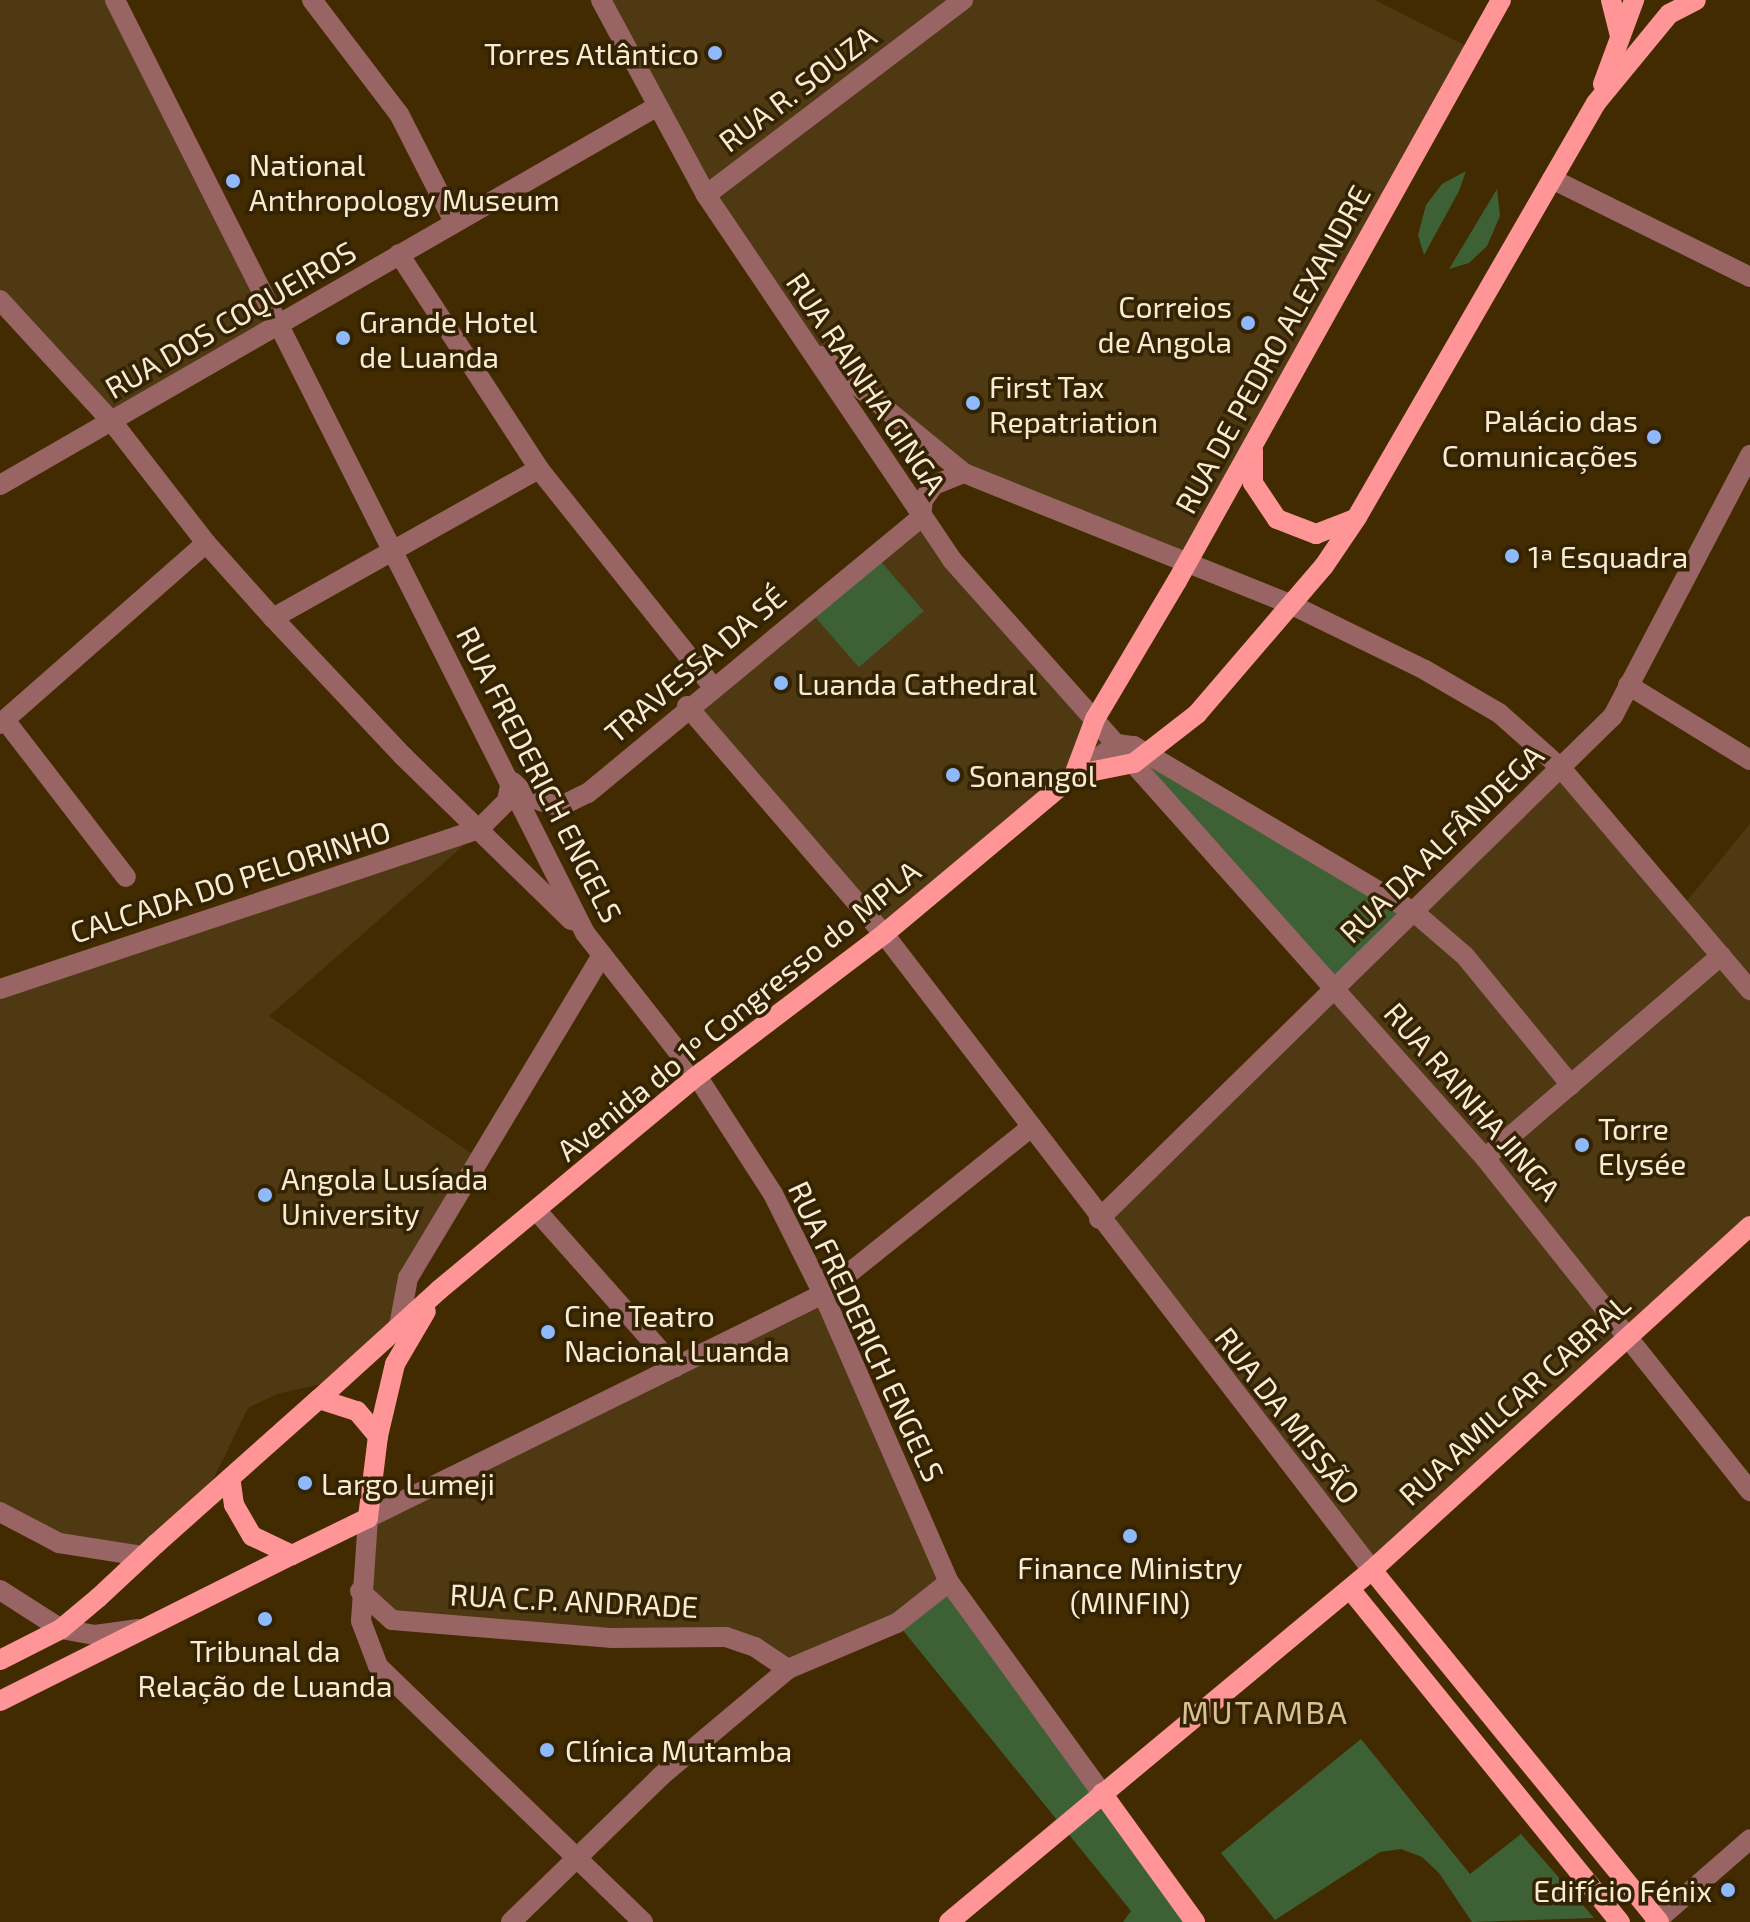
<!DOCTYPE html>
<meta charset="utf-8">
<style>
body{margin:0}
#map{position:relative;width:1750px;height:1922px;overflow:hidden;background:#422b00;font-family:"Exo 2",sans-serif}
div>[style]{position:absolute}
[style*='--x']{left:calc(var(--x)*1px);top:calc(var(--y)*1px);width:calc(var(--w)*1px);rotate:calc(var(--a)*1deg)}
.built>*{inset:0;background:#4e3912;transform-origin:0 0}
.green>*{inset:0;background:#3d6035;transform-origin:0 0}
.minor>*{height:20px;margin:-10px;padding:0 10px;transform-origin:10px;border-radius:10px;background:#986464}
.major>*{height:20px;margin:-10px;padding:0 10px;transform-origin:10px;border-radius:10px;background:#ff9596}
.dots>*{width:22px;height:22px;translate:-50% -50%;box-sizing:border-box;border:4px solid #342302;border-radius:50%}
span{translate:-50% -50%;white-space:nowrap;text-align:center;line-height:1.15;-webkit-text-stroke:7px #342302;paint-order:stroke}
.poi-label{font-size:30px;color:#f9ebd4}
.right{translate:-100% -50%;text-align:right}
.left{translate:0 -50%;text-align:left}
.street-label{font-size:30px;color:#f9ebd4}
.neighbourhood-label{font-size:32px;color:#dbc093;letter-spacing:2px}
</style>
<div id="map">
<div class="built">
<i style="clip-path:polygon(0 0,115px 0,277px 325px,113px 423px,0 297px)"></i>
<i style="clip-path:polygon(601px 0,1375px 0,1472px 49px,1187px 564px,964px 473px,805px 343px)"></i>
<i style="left:921px;top:518px;width:299px;height:300px;rotate:49deg"></i>
<i style="clip-path:polygon(1561px 768px,1681px 908px,1750px 824px,1750px 1228px,1372px 1570px,1099px 1219px)"></i>
<i style="clip-path:polygon(470px 840px,269px 1016px,480px 1159px,408px 1278px,399px 1326px,321px 1384px,277px 1394px,248px 1408px,208px 1490px,142px 1556px,107px 1553px,0 1512px,0 990px)"></i>
<i style="clip-path:polygon(823px 1294px,949px 1582px,926px 1601px,788px 1669px,755px 1647px,612px 1638px,373px 1608px,368px 1518px)"></i>
</div>
<div class="green">
<i style="clip-path:polygon(1466px 171px,1459px 191px,1424px 255px,1418px 235px,1426px 205px,1442px 184px)"></i>
<i style="clip-path:polygon(1497px 189px,1500px 216px,1487px 246px,1469px 263px,1449px 269px)"></i>
<i style="left:870px;top:549px;width:82px;height:86px;rotate:49deg"></i>
<i style="clip-path:polygon(1150px 753px,1414px 912px,1336px 988px,1134px 763px)"></i>
<i style="clip-path:polygon(949px 1582px,1192px 1922px,1123px 1922px,1131px 1911px,897px 1623px)"></i>
<i style="clip-path:polygon(1361px 1739px,1470px 1874px,1521px 1834px,1594px 1918px,1472px 1922px,1439px 1873px,1422px 1857px,1401px 1849px,1380px 1852px,1275px 1920px,1221px 1853px)"></i>
</div>
<div class="minor">
<i style="--x:115;--y:0;--w:1045;--a:63.26"></i>
<i style="--x:585;--y:933;--w:182;--a:51.9"></i>
<i style="--x:697;--y:1076;--w:140;--a:57.2"></i>
<i style="--x:773;--y:1194;--w:112;--a:63.4"></i>
<i style="--x:823;--y:1294;--w:314;--a:66.4"></i>
<i style="--x:949;--y:1582;--w:261;--a:54.1"></i>
<i style="--x:312;--y:0;--w:143;--a:52.7"></i>
<i style="--x:399;--y:114;--w:121;--a:63"></i>
<i style="--x:601;--y:0;--w:221;--a:61.7"></i>
<i style="--x:706;--y:195;--w:440;--a:56"></i>
<i style="--x:952;--y:560;--w:801;--a:48.29"></i>
<i style="--x:1485;--y:1158;--w:426;--a:51.5"></i>
<i style="--x:1552;--y:179;--w:221;--a:26.3"></i>
<i style="--x:706;--y:195;--w:323;--a:-37.2"></i>
<i style="--x:399;--y:254;--w:257;--a:56.9"></i>
<i style="--x:539;--y:469;--w:278;--a:51.4"></i>
<i style="--x:0;--y:300;--w:167;--a:47.4"></i>
<i style="--x:113;--y:423;--w:152;--a:52.2"></i>
<i style="--x:206;--y:543;--w:101;--a:48.2"></i>
<i style="--x:273;--y:618;--w:190;--a:46.7"></i>
<i style="--x:403;--y:756;--w:235;--a:44.3"></i>
<i style="--x:821;--y:356;--w:185;--a:39.3"></i>
<i style="--x:964;--y:473;--w:354;--a:21.9"></i>
<i style="--x:1292;--y:605;--w:148;--a:26"></i>
<i style="--x:1425;--y:670;--w:86;--a:30.2"></i>
<i style="--x:1499;--y:713;--w:83;--a:41.6"></i>
<i style="--x:1561;--y:768;--w:292;--a:49.6"></i>
<i style="--x:0;--y:485;--w:757;--a:-29.95"></i>
<i style="--x:273;--y:618;--w:305;--a:-29.3"></i>
<i style="--x:1628;--y:685;--w:143;--a:31.6"></i>
<i style="--x:687;--y:706;--w:301;--a:49.2"></i>
<i style="--x:884;--y:934;--w:802;--a:52.5"></i>
<i style="--x:5;--y:720;--w:198;--a:52.4"></i>
<i style="--x:0;--y:724;--w:274;--a:-41.3"></i>
<i style="--x:1074;--y:775;--w:53;--a:-35.8"></i>
<i style="--x:1117;--y:744;--w:17;--a:7"></i>
<i style="--x:1134;--y:746;--w:326;--a:30.7"></i>
<i style="--x:1414;--y:912;--w:67;--a:40.8"></i>
<i style="--x:1465;--y:956;--w:167;--a:50.6"></i>
<i style="--x:513;--y:782;--w:20;--a:45"></i>
<i style="--x:527;--y:796;--w:23;--a:20"></i>
<i style="--x:549;--y:804;--w:12;--a:9"></i>
<i style="--x:561;--y:806;--w:30;--a:-26"></i>
<i style="--x:588;--y:793;--w:432;--a:-39.6"></i>
<i style="--x:921;--y:518;--w:18;--a:-84"></i>
<i style="--x:923;--y:500;--w:19;--a:-54"></i>
<i style="--x:934;--y:485;--w:32;--a:-22"></i>
<i style="--x:0;--y:989;--w:505;--a:-18.47"></i>
<i style="--x:479;--y:829;--w:40;--a:-45"></i>
<i style="--x:507;--y:801;--w:16;--a:-79"></i>
<i style="--x:1485;--y:1158;--w:311;--a:-40.6"></i>
<i style="--x:536;--y:1210;--w:210;--a:48.5"></i>
<i style="--x:1099;--y:1219;--w:719;--a:-44.38"></i>
<i style="--x:1613;--y:716;--w:295;--a:-62.3"></i>
<i style="--x:399;--y:1326;--w:49;--a:-79.4"></i>
<i style="--x:408;--y:1278;--w:377;--a:-59"></i>
<i style="--x:0;--y:1512;--w:67;--a:27.7"></i>
<i style="--x:59;--y:1543;--w:84;--a:8.9"></i>
<i style="--x:0;--y:1590;--w:72;--a:32.6"></i>
<i style="--x:61;--y:1629;--w:35;--a:10"></i>
<i style="--x:95;--y:1635;--w:44;--a:-7.8"></i>
<i style="--x:360;--y:1591;--w:43;--a:42.2"></i>
<i style="--x:392;--y:1620;--w:221;--a:4.7"></i>
<i style="--x:612;--y:1638;--w:114;--a:-0.5"></i>
<i style="--x:726;--y:1637;--w:31;--a:19"></i>
<i style="--x:755;--y:1647;--w:40;--a:34"></i>
<i style="--x:511;--y:1922;--w:209;--a:-44.2"></i>
<i style="--x:661;--y:1776;--w:166;--a:-40.1"></i>
<i style="--x:788;--y:1669;--w:118;--a:-22.9"></i>
<i style="--x:897;--y:1623;--w:66;--a:-38.3"></i>
<i style="--x:643;--y:1922;--w:368;--a:-136"></i>
<i style="--x:378;--y:1666;--w:48;--a:-110.7"></i>
<i style="--x:361;--y:1621;--w:103;--a:-86.1"></i>
<i style="--x:368;--y:1518;--w:507;--a:-26.21"></i>
<i style="--x:823;--y:1294;--w:265;--a:-38.7"></i>
<i style="--x:1655;--y:1922;--w:126;--a:-41.1"></i>
</div>
<div class="major">
<i style="--x:1611;--y:0;--w:37;--a:76"></i>
<i style="--x:1603;--y:84;--w:90;--a:-69.7"></i>
<i style="--x:1253;--y:450;--w:33;--a:90"></i>
<i style="--x:1253;--y:483;--w:43;--a:56.3"></i>
<i style="--x:1277;--y:519;--w:42;--a:21"></i>
<i style="--x:1316;--y:534;--w:40;--a:-21"></i>
<i style="--x:1074;--y:775;--w:60;--a:-69.4"></i>
<i style="--x:1095;--y:719;--w:161;--a:-59.3"></i>
<i style="--x:1177;--y:581;--w:665;--a:-60.85"></i>
<i style="--x:319;--y:1399;--w:162;--a:-42.2"></i>
<i style="--x:439;--y:1290;--w:335;--a:-39.7"></i>
<i style="--x:697;--y:1076;--w:235;--a:-37.2"></i>
<i style="--x:884;--y:934;--w:248;--a:-39.9"></i>
<i style="--x:1074;--y:775;--w:61;--a:-11.3"></i>
<i style="--x:1134;--y:763;--w:80;--a:-37.9"></i>
<i style="--x:1197;--y:714;--w:195;--a:-49.4"></i>
<i style="--x:1324;--y:566;--w:59;--a:-56"></i>
<i style="--x:1357;--y:517;--w:478;--a:-60"></i>
<i style="--x:1596;--y:103;--w:115;--a:-50.6"></i>
<i style="--x:1669;--y:14;--w:30;--a:-27"></i>
<i style="--x:378;--y:1436;--w:74;--a:-76.7"></i>
<i style="--x:395;--y:1364;--w:61;--a:-59.7"></i>
<i style="--x:1372;--y:1570;--w:454;--a:50.8"></i>
<i style="--x:1350;--y:1589;--w:429;--a:51"></i>
<i style="--x:0;--y:1660;--w:68;--a:-26.9"></i>
<i style="--x:61;--y:1629;--w:48;--a:-40"></i>
<i style="--x:98;--y:1598;--w:79;--a:-43"></i>
<i style="--x:156;--y:1544;--w:218;--a:-41.7"></i>
<i style="--x:319;--y:1399;--w:40;--a:18"></i>
<i style="--x:357;--y:1411;--w:33;--a:50"></i>
<i style="--x:378;--y:1436;--w:83;--a:97"></i>
<i style="--x:368;--y:1518;--w:85;--a:154"></i>
<i style="--x:292;--y:1555;--w:44;--a:-154.6"></i>
<i style="--x:252;--y:1536;--w:36;--a:-120"></i>
<i style="--x:234;--y:1505;--w:27;--a:-98"></i>
<i style="--x:0;--y:1701;--w:326;--a:-26.6"></i>
<i style="--x:1102;--y:1793;--w:159;--a:54.2"></i>
<i style="--x:949;--y:1922;--w:550;--a:-39.77"></i>
<i style="--x:1372;--y:1570;--w:511;--a:-42.3"></i>
</div>
<div class="dots">
<i style="left:715px;top:53px;background:#8eb9fd"></i>
<i style="left:233px;top:181px;background:#8eb9fd"></i>
<i style="left:1248px;top:323px;background:#8eb9fd"></i>
<i style="left:343px;top:338px;background:#8eb9fd"></i>
<i style="left:973px;top:403px;background:#8eb9fd"></i>
<i style="left:1654px;top:437px;background:#8eb9fd"></i>
<i style="left:1512px;top:556px;background:#8eb9fd"></i>
<i style="left:781px;top:683px;background:#8eb9fd"></i>
<i style="left:953px;top:775px;background:#8eb9fd"></i>
<i style="left:1582px;top:1145px;background:#8eb9fd"></i>
<i style="left:265px;top:1195px;background:#8eb9fd"></i>
<i style="left:548px;top:1332px;background:#8eb9fd"></i>
<i style="left:305px;top:1483px;background:#8eb9fd"></i>
<i style="left:1130px;top:1536px;background:#8eb9fd"></i>
<i style="left:265px;top:1619px;background:#8eb9fd"></i>
<i style="left:547px;top:1750px;background:#8eb9fd"></i>
<i style="left:1728px;top:1890px;background:#8eb9fd"></i>
</div>
<div class="poi-label">
<span class="right" style="left:699px;top:53px">Torres Atlântico</span>
<span class="left" style="left:249px;top:181px">National<br>Anthropology Museum</span>
<span class="right" style="left:1232px;top:323px">Correios<br>de Angola</span>
<span class="left" style="left:359px;top:338px">Grande Hotel<br>de Luanda</span>
<span class="left" style="left:989px;top:403px">First Tax<br>Repatriation</span>
<span class="right" style="left:1638px;top:437px">Palácio das<br>Comunicações</span>
<span class="left" style="left:1528px;top:556px">1ª Esquadra</span>
<span class="left" style="left:797px;top:683px">Luanda Cathedral</span>
<span class="left" style="left:969px;top:775px">Sonangol</span>
<span class="left" style="left:1598px;top:1145px">Torre<br>Elysée</span>
<span class="left" style="left:281px;top:1195px">Angola Lusíada<br>University</span>
<span class="left" style="left:564px;top:1332px">Cine Teatro<br>Nacional Luanda</span>
<span class="left" style="left:321px;top:1483px">Largo Lumeji</span>
<span style="left:1130px;top:1584px">Finance Ministry<br>(MINFIN)</span>
<span style="left:265px;top:1667px">Tribunal da<br>Relação de Luanda</span>
<span class="left" style="left:565px;top:1750px">Clínica Mutamba</span>
<span class="right" style="left:1712px;top:1890px">Edifício Fénix</span>
</div>
<div class="street-label">
<span style="left:797px;top:88px;rotate:-37deg">RUA R. SOUZA</span>
<span style="left:230px;top:319px;rotate:-30deg">RUA DOS COQUEIROS</span>
<span style="left:1272px;top:349px;rotate:-61deg">RUA DE PEDRO ALEXANDRE</span>
<span style="left:867px;top:383px;rotate:56deg">RUA RAINHA GINGA</span>
<span style="left:695px;top:664px;rotate:-40deg">TRAVESSA DA SÉ</span>
<span style="left:540px;top:774px;rotate:63deg">RUA FREDERICH ENGELS</span>
<span style="left:1441px;top:843px;rotate:-44deg">RUA DA ALFÂNDEGA</span>
<span style="left:230px;top:881px;rotate:-18deg">CALCADA DO PELORINHO</span>
<span style="left:738px;top:1010px;rotate:-39deg">Avenida do 1º Congresso do MPLA</span>
<span style="left:1473px;top:1101px;rotate:49deg">RUA RAINHA JINGA</span>
<span style="left:867px;top:1331px;rotate:65deg">RUA FREDERICH ENGELS</span>
<span style="left:1514px;top:1399px;rotate:-42deg">RUA AMILCAR CABRAL</span>
<span style="left:1288px;top:1415px;rotate:52deg">RUA DA MISSÃO</span>
<span style="left:574px;top:1600px;rotate:3deg">RUA C.P. ANDRADE</span>
</div>
<div class="neighbourhood-label">
<span style="left:1265px;top:1711px">MUTAMBA</span>
</div>
</div>
